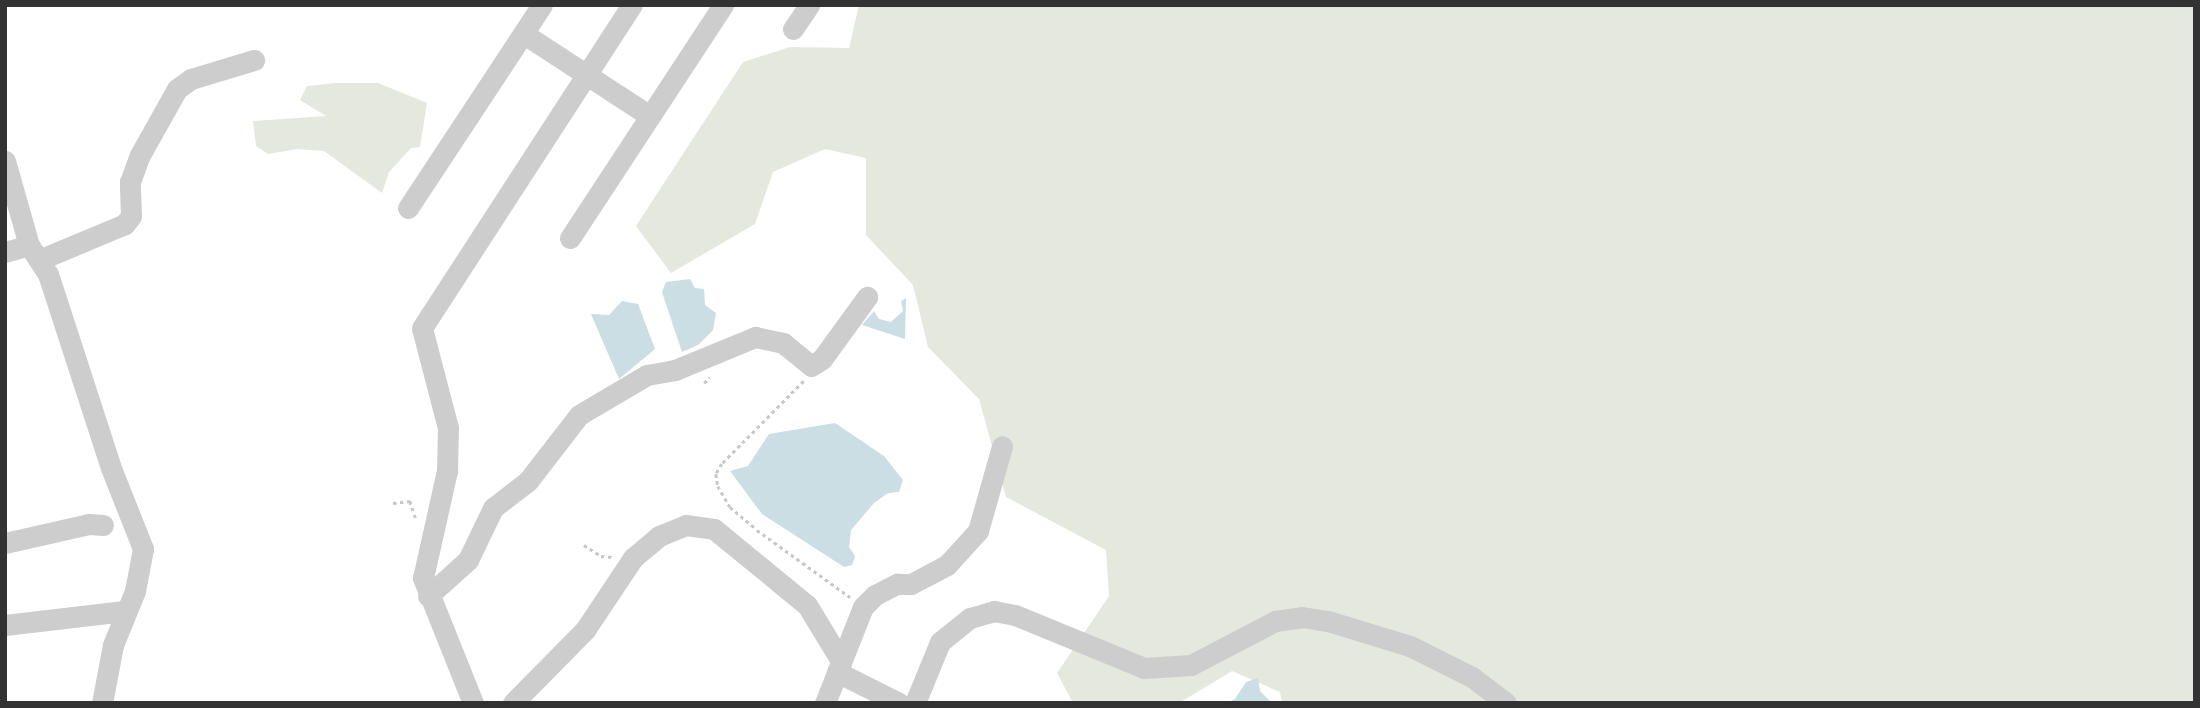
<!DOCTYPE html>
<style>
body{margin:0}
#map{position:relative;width:2200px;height:708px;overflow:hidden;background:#fff;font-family:"Fira Sans",sans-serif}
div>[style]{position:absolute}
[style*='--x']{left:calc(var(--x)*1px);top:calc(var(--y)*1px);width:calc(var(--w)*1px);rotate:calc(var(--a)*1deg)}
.green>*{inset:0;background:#e4e8dd}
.water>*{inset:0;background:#cadee4}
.path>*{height:2.5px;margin-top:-1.25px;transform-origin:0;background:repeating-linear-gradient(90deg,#c7c7c7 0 3.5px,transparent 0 7px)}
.minor>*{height:21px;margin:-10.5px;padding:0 10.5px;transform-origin:10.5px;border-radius:10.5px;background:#cdcdcd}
span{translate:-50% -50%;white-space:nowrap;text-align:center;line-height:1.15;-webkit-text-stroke:7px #fff;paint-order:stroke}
.frame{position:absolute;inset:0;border:7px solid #333;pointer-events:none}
</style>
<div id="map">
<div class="green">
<i style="clip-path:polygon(859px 5px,2195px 5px,2195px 703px,1282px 703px,1280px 692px,1232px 671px,1179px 703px,1073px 703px,1057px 673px,1109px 596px,1106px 550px,1006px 497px,979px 399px,928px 347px,913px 285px,866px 235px,866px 158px,825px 149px,773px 172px,755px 224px,671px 273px,636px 226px,743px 62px,790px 47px,849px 48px)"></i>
<i style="clip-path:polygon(336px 83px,378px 83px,427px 103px,420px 147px,411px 148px,389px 172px,382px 193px,324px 151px,297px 149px,268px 154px,256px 146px,253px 121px,326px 116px,300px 100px,307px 86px)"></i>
</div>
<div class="water">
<i style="clip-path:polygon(690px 279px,695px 288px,704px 289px,705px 305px,716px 313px,713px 330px,698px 345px,682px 352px,662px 292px,666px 282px)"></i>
<i style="clip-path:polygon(906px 298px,905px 339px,862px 325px,874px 311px,879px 319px,891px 322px,903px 311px,901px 301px)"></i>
<i style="clip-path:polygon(622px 301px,638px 304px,655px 349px,619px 379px,591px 314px,609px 315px)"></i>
<i style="clip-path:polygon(835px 423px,884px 456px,903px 480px,899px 492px,888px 493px,874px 503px,851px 530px,849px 547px,855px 556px,852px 565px,844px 567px,762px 514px,730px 471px,748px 466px,769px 434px)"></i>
<i style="clip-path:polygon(1258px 678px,1260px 691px,1272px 703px,1227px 703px,1235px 699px,1246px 682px)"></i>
</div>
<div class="path">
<i style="--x:804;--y:381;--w:117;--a:134.7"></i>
<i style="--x:722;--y:464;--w:12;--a:121"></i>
<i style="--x:716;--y:474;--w:12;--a:81"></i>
<i style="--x:718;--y:486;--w:24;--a:60"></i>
<i style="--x:730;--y:507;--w:35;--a:40"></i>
<i style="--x:757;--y:530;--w:115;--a:35.8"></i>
<i style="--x:704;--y:383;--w:8;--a:-45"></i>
<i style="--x:393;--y:503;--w:17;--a:-7"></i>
<i style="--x:410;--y:501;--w:19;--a:72"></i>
<i style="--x:584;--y:545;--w:20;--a:33"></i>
<i style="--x:601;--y:556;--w:11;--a:5"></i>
</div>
<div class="minor">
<i style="--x:793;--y:29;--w:29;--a:-56"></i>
<i style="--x:524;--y:34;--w:150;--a:33.1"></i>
<i style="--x:5;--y:161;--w:87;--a:74.1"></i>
<i style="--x:29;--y:245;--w:35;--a:57"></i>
<i style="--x:48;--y:274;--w:204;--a:72"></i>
<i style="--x:111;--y:468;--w:87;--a:68.4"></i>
<i style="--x:143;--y:549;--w:43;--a:100.8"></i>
<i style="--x:135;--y:591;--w:58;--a:112.2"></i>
<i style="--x:113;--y:645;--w:59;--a:100.7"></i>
<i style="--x:408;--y:208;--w:243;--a:-56.6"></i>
<i style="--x:570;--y:238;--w:279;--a:-56.7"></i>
<i style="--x:5;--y:252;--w:25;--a:-16"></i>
<i style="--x:39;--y:260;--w:93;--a:-22.7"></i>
<i style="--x:125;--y:224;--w:10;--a:-53"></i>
<i style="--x:131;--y:216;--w:34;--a:-92"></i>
<i style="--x:130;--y:182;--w:29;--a:-70"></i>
<i style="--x:140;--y:155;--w:76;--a:-60.7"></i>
<i style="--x:177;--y:89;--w:17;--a:-36"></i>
<i style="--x:191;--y:79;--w:66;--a:-16.8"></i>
<i style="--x:5;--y:543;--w:86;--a:-12.7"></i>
<i style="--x:89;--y:524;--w:14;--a:4"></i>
<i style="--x:428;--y:596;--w:54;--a:-42"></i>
<i style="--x:468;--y:560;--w:58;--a:-64.3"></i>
<i style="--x:493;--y:508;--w:44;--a:-37.6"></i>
<i style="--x:528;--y:481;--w:83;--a:-52.3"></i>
<i style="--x:579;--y:415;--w:79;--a:-30.5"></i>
<i style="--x:647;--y:375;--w:28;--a:-10"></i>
<i style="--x:675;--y:370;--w:87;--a:-22.4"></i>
<i style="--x:755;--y:337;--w:29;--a:12"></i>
<i style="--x:783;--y:343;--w:36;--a:39"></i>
<i style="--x:811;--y:366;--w:13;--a:-32"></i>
<i style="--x:822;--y:359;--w:77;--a:-54"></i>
<i style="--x:5;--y:625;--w:120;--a:-6.7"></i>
<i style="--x:837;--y:672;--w:69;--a:26.6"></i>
<i style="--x:473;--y:703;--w:135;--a:-111.8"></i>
<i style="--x:423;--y:578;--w:110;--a:-77.4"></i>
<i style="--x:447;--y:471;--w:43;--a:-88.7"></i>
<i style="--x:448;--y:428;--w:103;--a:-104.6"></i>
<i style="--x:422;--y:328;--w:385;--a:-57"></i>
<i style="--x:513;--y:703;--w:103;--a:-45.4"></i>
<i style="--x:585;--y:630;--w:87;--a:-56.3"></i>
<i style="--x:633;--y:558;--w:34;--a:-40"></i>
<i style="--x:659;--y:536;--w:29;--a:-22"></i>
<i style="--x:686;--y:525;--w:28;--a:8"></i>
<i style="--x:714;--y:529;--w:120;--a:39.3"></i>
<i style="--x:807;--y:605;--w:66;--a:58.7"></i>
<i style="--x:825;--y:703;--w:103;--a:-68.4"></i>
<i style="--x:863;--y:607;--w:17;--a:-45"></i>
<i style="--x:875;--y:595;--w:25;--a:-27"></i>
<i style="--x:897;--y:584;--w:14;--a:0"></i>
<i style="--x:911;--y:584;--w:41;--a:-27.8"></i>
<i style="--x:947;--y:565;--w:46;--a:-47.6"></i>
<i style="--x:978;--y:531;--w:88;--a:-74.2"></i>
<i style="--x:915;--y:703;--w:66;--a:-67.7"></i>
<i style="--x:940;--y:642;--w:38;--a:-39"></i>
<i style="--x:970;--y:618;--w:25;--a:-16"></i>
<i style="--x:994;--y:611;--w:21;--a:11"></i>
<i style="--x:1015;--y:615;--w:139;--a:22.3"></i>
<i style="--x:1144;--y:668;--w:47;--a:-3.7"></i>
<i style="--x:1191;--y:665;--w:95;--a:-27.6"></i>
<i style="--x:1275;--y:621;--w:27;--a:-8"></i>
<i style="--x:1302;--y:617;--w:26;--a:9"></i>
<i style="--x:1328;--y:621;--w:86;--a:17"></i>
<i style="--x:1410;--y:646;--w:69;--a:26.6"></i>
<i style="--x:1472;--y:677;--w:43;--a:37.4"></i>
</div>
<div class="frame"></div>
</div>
